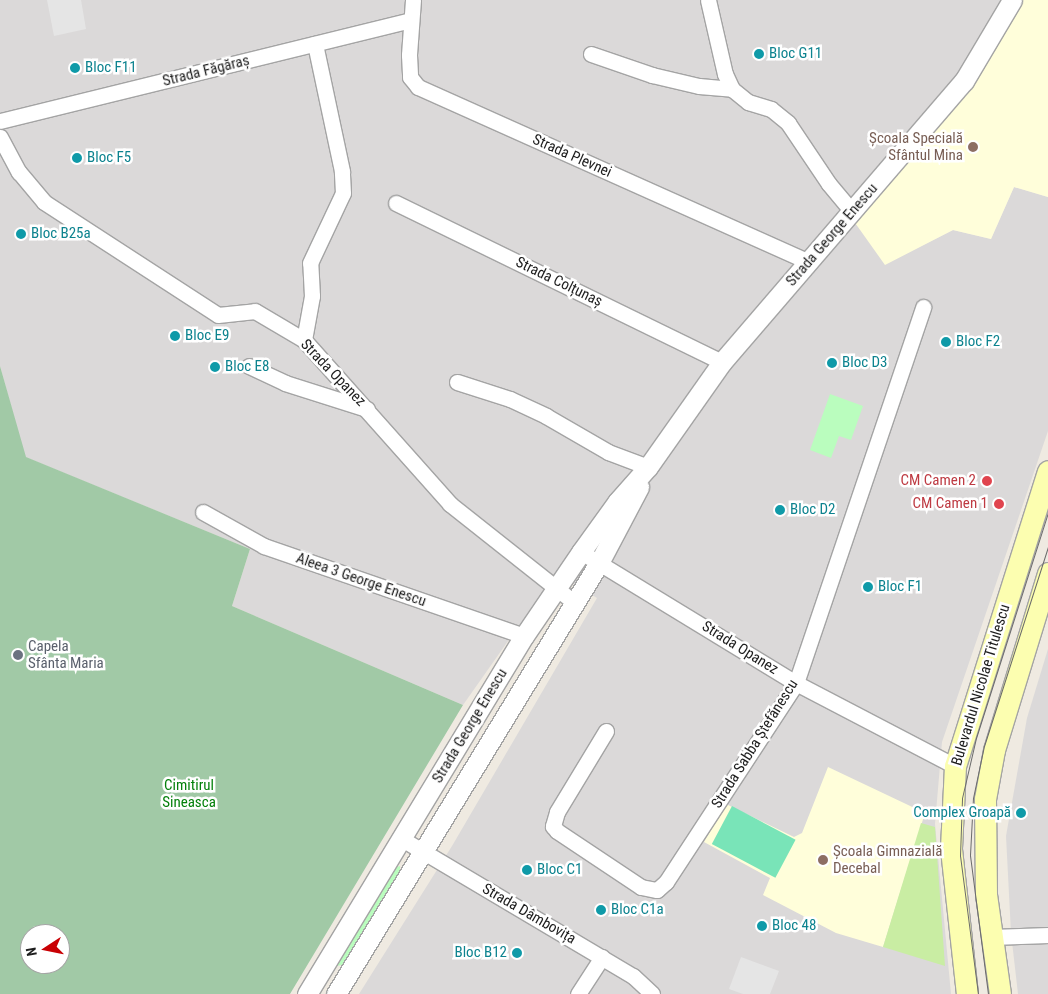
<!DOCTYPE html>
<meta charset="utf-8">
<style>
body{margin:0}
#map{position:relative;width:1048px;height:994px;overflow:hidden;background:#efeae1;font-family:"Roboto Condensed",sans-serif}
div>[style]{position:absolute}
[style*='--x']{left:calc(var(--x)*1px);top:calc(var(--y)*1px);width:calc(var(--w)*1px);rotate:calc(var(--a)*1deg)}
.residential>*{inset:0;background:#dbd9d9}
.education>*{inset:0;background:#fffeda}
.grass>*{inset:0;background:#c9eda3}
.cemetery>*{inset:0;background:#a1c9a6}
.park>*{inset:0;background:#bafdbe}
.pitch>*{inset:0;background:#79e4b8;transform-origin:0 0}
.parking>*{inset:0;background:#e5e5e5}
.roads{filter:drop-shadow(1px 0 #a4a4a4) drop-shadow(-1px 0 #a4a4a4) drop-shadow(0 1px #a4a4a4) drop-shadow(0 -1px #a4a4a4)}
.minor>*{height:15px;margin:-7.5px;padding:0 7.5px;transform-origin:7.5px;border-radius:7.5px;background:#fff}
.tertiary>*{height:19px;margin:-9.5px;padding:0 9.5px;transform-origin:9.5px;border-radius:9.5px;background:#fff}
.secondary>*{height:21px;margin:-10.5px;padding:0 10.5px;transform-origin:10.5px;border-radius:10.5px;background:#fcfeb0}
.tram>*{height:1px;margin:-0.5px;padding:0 0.5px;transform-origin:0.5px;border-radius:0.5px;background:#6b6b6b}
.dots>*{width:14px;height:14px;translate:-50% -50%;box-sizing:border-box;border:2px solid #fff;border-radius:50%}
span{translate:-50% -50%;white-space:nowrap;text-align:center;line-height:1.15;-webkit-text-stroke:5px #fff;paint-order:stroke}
.culture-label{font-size:15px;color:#0d838f}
.left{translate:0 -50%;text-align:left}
.right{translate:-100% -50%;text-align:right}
.street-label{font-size:15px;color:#1d1d1d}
.education-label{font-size:15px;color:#785e54}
.health-label{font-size:15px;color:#be3a42}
.worship-label{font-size:15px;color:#5b616d}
.park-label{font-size:15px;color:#04810b}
.north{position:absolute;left:20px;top:924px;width:50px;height:50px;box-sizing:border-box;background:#fff;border:1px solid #a5a5a5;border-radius:50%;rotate:259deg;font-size:14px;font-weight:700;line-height:20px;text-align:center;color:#1d1d1d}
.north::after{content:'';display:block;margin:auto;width:18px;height:22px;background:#c90004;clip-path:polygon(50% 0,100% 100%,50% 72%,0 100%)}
</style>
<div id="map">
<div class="residential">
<i style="clip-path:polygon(0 0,1019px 0,885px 264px,953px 230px,991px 239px,1014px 187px,1048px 197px,1048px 431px,942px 742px,935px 824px,951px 994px,359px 994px,452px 846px,597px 598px,556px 573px,463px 705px,232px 606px,250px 549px,25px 457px,0 366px)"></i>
<i style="clip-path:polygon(1048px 649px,1048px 994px,1018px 994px,1011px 933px,1006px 836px,1027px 718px)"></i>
</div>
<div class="education">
<i style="clip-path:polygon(1019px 0,1048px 0,1048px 197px,1014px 187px,991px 239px,953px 230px,885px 265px,853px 220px)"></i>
<i style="clip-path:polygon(828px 767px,925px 813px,883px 947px,836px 933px,763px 895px,770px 878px,704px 842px,726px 804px,794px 837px,802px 833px)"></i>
</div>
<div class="grass">
<i style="clip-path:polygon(921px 823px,935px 827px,945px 966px,883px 947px)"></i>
</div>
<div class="cemetery">
<i style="clip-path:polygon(evenodd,0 366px,26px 457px,250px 549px,232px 606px,463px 705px,290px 994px,0 994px,0 366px,30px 934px,60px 934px,60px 964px,30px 964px,30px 934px)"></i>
</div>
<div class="park">
<i style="clip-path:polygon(830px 394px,863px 406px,851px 440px,839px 436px,831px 458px,810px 450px)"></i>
<i style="clip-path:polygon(400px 866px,400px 871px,345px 964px,337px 966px,336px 961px,394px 868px)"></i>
</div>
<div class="pitch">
<i style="left:732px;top:806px;width:72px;height:43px;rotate:28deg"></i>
</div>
<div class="parking">
<i style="clip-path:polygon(47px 0,81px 0,86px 29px,54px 36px)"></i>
<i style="clip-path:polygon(741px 957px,779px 971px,770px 994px,743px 994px,729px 989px)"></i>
</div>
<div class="roads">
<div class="minor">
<i style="--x:413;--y:0;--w:55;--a:94.2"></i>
<i style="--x:409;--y:55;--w:22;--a:87"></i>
<i style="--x:410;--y:77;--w:13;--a:51"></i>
<i style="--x:418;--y:87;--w:428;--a:24.1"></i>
<i style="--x:708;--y:0;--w:76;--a:77.1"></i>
<i style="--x:725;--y:74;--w:17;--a:65"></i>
<i style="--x:732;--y:89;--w:21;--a:39"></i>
<i style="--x:748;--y:102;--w:24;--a:17"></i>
<i style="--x:771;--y:109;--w:22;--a:39"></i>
<i style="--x:788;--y:123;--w:73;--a:56.1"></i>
<i style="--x:829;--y:184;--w:35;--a:50"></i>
<i style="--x:591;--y:54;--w:65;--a:19"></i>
<i style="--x:652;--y:75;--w:48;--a:13.2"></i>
<i style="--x:699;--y:86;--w:33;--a:5"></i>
<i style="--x:0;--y:121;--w:423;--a:-13.8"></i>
<i style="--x:0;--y:137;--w:40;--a:62"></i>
<i style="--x:19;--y:172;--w:39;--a:50"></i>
<i style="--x:44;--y:202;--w:207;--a:33"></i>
<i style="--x:218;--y:315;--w:37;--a:-6"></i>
<i style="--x:255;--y:311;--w:57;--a:30.6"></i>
<i style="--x:304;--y:340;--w:220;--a:48.3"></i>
<i style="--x:450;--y:504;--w:159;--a:38.4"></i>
<i style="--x:396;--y:203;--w:363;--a:26"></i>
<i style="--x:304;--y:340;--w:45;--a:-79.7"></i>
<i style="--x:312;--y:296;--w:33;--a:-93"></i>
<i style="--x:310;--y:263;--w:77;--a:-64.8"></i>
<i style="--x:343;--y:193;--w:22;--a:-93"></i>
<i style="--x:342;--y:171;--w:130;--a:-102"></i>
<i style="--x:249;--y:366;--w:40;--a:25"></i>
<i style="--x:285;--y:383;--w:86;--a:17.6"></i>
<i style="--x:457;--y:382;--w:56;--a:17.8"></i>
<i style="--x:510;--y:399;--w:40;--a:25"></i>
<i style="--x:546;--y:416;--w:72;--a:30.1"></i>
<i style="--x:608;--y:452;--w:43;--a:20.6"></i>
<i style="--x:203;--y:512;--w:70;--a:29.1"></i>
<i style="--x:264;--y:546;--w:275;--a:19.1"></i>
<i style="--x:581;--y:552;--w:252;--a:31.4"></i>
<i style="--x:796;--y:683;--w:179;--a:27.6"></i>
<i style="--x:606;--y:731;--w:95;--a:121.2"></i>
<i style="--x:557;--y:812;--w:15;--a:106"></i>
<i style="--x:553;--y:826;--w:6;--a:51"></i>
<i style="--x:557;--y:831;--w:101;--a:33.7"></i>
<i style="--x:641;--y:887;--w:16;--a:11"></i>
<i style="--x:657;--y:890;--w:12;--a:-42"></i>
<i style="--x:666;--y:882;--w:238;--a:-56.8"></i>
<i style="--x:796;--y:683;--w:397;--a:-71.3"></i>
<i style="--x:402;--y:839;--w:269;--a:30.7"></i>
<i style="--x:633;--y:976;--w:26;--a:43"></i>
<i style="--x:992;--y:937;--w:56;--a:-2"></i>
<i style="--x:578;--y:994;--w:44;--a:-57"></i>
</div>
<div class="tertiary">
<i style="--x:307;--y:994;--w:419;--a:-58.8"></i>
<i style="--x:524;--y:636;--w:102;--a:-55.8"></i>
<i style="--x:581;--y:552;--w:62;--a:-54.2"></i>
<i style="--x:617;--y:502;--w:47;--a:-48.5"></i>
<i style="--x:648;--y:467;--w:128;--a:-54.8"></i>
<i style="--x:722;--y:362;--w:371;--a:-49.3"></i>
<i style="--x:964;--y:81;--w:94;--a:-59.3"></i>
<i style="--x:336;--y:994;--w:505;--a:-58.61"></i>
<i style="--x:599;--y:563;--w:86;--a:-62.2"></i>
</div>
<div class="secondary">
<i style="--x:967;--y:994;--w:147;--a:-96.3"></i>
<i style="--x:951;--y:848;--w:82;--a:-87.2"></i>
<i style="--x:955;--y:766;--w:309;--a:-72.5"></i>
<i style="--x:1000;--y:994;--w:100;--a:-98"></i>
<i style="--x:986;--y:895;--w:96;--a:-90.6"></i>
<i style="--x:985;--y:799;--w:50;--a:-79.6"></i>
<i style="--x:994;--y:750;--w:185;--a:-73"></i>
</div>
</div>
<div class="tram">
<i style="--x:978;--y:994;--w:139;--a:-97.4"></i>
<i style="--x:960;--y:856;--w:58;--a:-88"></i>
<i style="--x:962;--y:798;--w:62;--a:-76.9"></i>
<i style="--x:976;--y:738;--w:236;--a:-72.3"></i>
<i style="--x:988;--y:994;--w:140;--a:-97.4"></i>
<i style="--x:970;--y:855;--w:57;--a:-87"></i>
<i style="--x:973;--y:798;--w:53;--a:-78.1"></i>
<i style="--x:984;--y:746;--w:209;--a:-72.2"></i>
</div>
<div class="dots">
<i style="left:759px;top:54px;background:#0f9aa8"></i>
<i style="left:75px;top:68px;background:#0f9aa8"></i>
<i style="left:973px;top:147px;background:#8d6e63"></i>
<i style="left:77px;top:158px;background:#0f9aa8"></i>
<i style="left:21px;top:234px;background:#0f9aa8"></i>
<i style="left:175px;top:336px;background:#0f9aa8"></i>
<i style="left:946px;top:342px;background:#0f9aa8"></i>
<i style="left:832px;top:363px;background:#0f9aa8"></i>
<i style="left:215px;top:367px;background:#0f9aa8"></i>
<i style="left:987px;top:481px;background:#e0444e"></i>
<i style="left:999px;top:504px;background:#e0444e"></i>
<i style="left:780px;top:510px;background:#0f9aa8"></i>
<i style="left:868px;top:587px;background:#0f9aa8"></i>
<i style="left:18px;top:655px;background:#6b7280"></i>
<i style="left:1021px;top:813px;background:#0f9aa8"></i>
<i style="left:823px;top:860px;background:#8d6e63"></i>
<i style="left:527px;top:870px;background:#0f9aa8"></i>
<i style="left:601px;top:910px;background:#0f9aa8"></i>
<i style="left:762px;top:926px;background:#0f9aa8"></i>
<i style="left:517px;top:953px;background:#0f9aa8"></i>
</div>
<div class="culture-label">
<span class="left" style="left:769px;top:54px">Bloc G11</span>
<span class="left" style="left:85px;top:68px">Bloc F11</span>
<span class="left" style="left:87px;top:158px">Bloc F5</span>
<span class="left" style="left:31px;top:234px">Bloc B25a</span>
<span class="left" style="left:185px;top:336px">Bloc E9</span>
<span class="left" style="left:956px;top:342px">Bloc F2</span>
<span class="left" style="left:842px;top:363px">Bloc D3</span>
<span class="left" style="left:225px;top:367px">Bloc E8</span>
<span class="left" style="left:790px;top:510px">Bloc D2</span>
<span class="left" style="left:878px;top:587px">Bloc F1</span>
<span class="right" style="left:1011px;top:813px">Complex Groapă</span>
<span class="left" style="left:537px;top:870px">Bloc C1</span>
<span class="left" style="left:611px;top:910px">Bloc C1a</span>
<span class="left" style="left:772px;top:926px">Bloc 48</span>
<span class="right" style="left:507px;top:953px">Bloc B12</span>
</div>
<div class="street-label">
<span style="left:206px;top:71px;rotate:-14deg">Strada Făgăraș</span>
<span style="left:572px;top:156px;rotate:24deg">Strada Plevnei</span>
<span style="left:832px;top:235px;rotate:-49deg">Strada George Enescu</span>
<span style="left:559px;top:282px;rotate:26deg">Strada Colțunaș</span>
<span style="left:333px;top:373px;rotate:46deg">Strada Opanez</span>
<span style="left:361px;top:580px;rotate:19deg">Aleea 3 George Enescu</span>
<span style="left:740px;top:648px;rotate:32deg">Strada Opanez</span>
<span style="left:981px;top:685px;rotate:-73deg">Bulevardul Nicolae Titulescu</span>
<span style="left:470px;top:726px;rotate:-59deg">Strada George Enescu</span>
<span style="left:755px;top:744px;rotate:-58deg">Strada Sabba Ștefănescu</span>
<span style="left:529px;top:914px;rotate:30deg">Strada Dâmbovița</span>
</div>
<div class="education-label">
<span class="right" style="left:963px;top:147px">Școala Specială<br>Sfântul Mina</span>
<span class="left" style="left:833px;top:860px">Școala Gimnazială<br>Decebal</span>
</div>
<div class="health-label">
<span class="right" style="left:976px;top:481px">CM Camen 2</span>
<span class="right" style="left:988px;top:504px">CM Camen 1</span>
</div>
<div class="worship-label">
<span class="left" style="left:28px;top:655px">Capela<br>Sfânta Maria</span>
</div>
<div class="park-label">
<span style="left:189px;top:794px">Cimitirul<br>Sineasca</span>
</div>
<div class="north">N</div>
</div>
